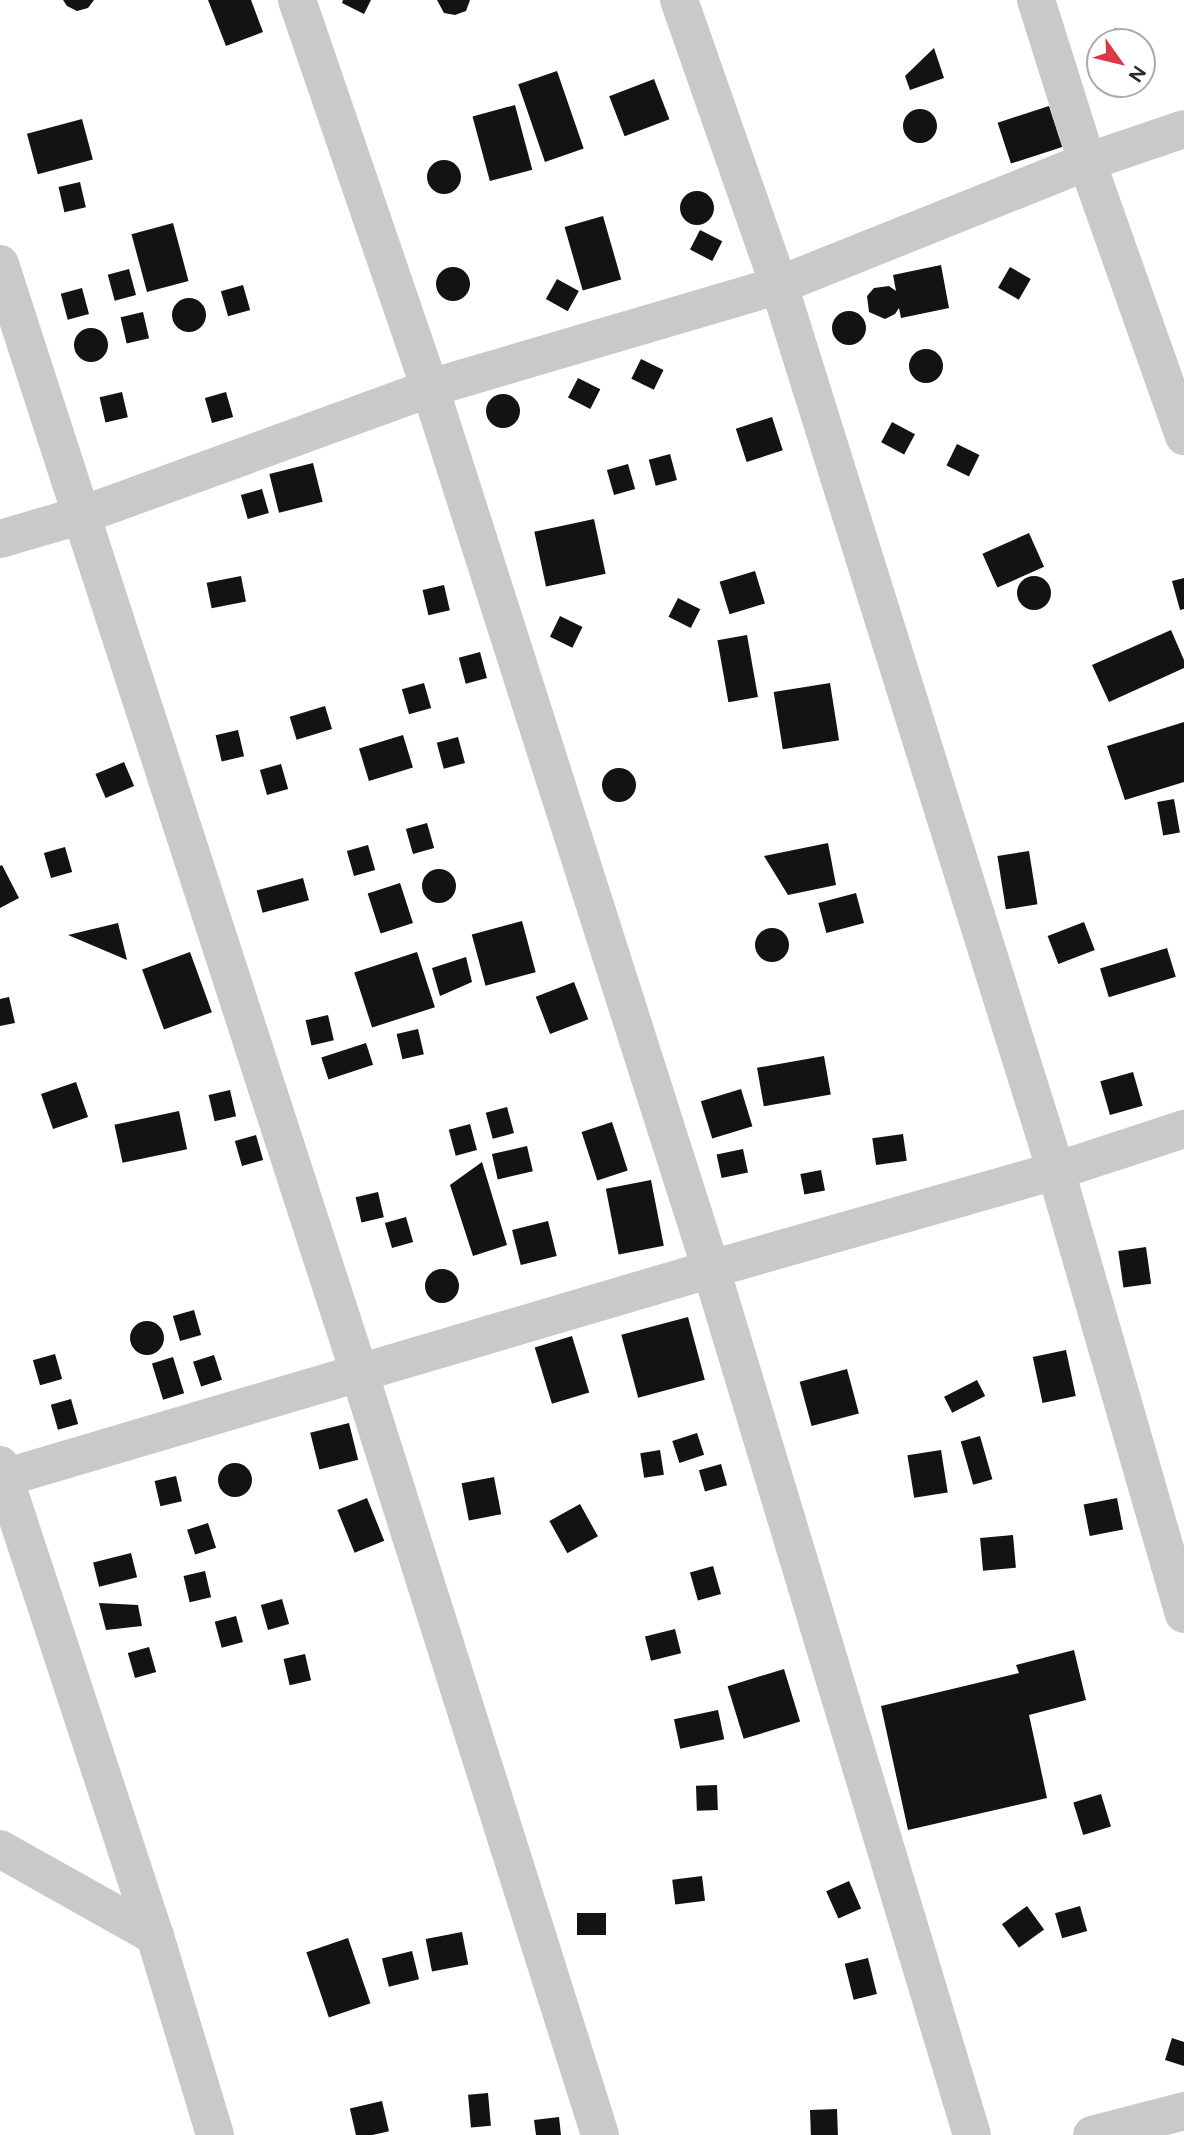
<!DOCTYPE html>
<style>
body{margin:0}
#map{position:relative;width:1184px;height:2135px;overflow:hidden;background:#fff;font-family:Figtree,sans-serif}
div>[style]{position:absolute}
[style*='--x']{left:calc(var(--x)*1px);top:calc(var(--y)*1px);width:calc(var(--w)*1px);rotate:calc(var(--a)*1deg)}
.building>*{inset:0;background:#131313;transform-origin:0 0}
.round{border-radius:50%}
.street>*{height:38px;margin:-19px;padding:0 19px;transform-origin:19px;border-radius:19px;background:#c9c9c9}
span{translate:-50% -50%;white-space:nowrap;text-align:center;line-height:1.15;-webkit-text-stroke:7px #fff;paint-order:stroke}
.north{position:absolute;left:1086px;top:28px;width:70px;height:70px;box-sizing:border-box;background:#fff;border:2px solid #ababab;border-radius:50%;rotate:124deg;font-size:19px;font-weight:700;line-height:28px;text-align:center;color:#2c2c2c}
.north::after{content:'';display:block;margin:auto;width:24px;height:32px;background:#db3745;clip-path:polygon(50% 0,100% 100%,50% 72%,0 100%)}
</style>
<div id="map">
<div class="building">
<i style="clip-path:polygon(63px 0,94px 0,88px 8px,77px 11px,67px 6px)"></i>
<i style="clip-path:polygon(208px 0,251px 0,263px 32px,226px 46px)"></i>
<i style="clip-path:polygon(343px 0,371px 0,364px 14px,342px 3px)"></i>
<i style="clip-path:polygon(437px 0,470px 0,466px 11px,455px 15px,444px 13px)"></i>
<i style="clip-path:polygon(1115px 28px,1137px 39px,1135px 42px,1108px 42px)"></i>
<i style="clip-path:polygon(934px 48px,944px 78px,910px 90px,905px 76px)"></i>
<i style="left:557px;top:71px;width:82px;height:41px;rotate:71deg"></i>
<i style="left:654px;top:79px;width:43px;height:48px;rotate:69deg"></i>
<i style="left:515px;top:105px;width:67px;height:44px;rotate:75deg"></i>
<i style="left:1049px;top:106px;width:43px;height:54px;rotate:72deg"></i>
<i class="round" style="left:903px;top:109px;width:34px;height:34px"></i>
<i style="left:82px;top:119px;width:42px;height:57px;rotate:75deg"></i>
<i class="round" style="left:427px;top:160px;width:34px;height:34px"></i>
<i style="left:80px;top:182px;width:26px;height:22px;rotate:77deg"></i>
<i class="round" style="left:680px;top:191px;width:34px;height:34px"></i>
<i style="left:603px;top:216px;width:66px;height:40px;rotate:74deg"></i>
<i style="left:173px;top:223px;width:60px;height:43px;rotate:75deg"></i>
<i style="left:700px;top:230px;width:25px;height:22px;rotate:27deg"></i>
<i style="clip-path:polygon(941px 265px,949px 308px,901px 318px,899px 308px,895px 314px,885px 319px,869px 312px,867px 296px,874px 288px,889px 286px,896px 291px,893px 275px)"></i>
<i style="left:1010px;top:267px;width:24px;height:24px;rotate:30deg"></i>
<i class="round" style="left:436px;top:267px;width:34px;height:34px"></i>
<i style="left:129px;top:269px;width:27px;height:22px;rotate:75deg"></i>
<i style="left:557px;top:279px;width:25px;height:23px;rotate:29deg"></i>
<i style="left:243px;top:285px;width:26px;height:23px;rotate:74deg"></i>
<i style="left:82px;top:288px;width:27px;height:22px;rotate:75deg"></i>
<i class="round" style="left:172px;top:298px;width:34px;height:34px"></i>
<i class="round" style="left:832px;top:311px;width:34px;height:34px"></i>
<i style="left:143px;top:312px;width:27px;height:23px;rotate:77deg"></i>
<i class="round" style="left:74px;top:328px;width:34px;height:34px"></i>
<i class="round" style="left:909px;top:349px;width:34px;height:34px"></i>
<i style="left:641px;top:359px;width:25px;height:22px;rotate:26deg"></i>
<i style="left:578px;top:378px;width:25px;height:22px;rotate:27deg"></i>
<i style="left:122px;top:392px;width:26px;height:23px;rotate:77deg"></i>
<i style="left:226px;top:392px;width:26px;height:22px;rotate:74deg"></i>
<i class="round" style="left:486px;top:394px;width:34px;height:34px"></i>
<i style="left:772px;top:417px;width:35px;height:38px;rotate:72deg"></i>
<i style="left:892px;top:422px;width:26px;height:23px;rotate:28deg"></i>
<i style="left:957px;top:444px;width:25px;height:24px;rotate:26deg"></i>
<i style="left:670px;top:454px;width:27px;height:22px;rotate:75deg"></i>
<i style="left:313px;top:463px;width:40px;height:45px;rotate:76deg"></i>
<i style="left:628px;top:464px;width:26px;height:22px;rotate:74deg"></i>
<i style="left:262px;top:489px;width:25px;height:22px;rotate:74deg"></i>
<i style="left:594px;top:519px;width:56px;height:61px;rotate:78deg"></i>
<i style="left:1029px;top:533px;width:37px;height:51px;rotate:66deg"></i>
<i style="left:755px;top:571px;width:34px;height:37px;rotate:73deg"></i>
<i style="left:241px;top:576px;width:26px;height:35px;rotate:79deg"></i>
<i class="round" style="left:1017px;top:576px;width:34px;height:34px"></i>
<i style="clip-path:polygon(1184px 578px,1184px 609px,1180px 610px,1172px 581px)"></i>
<i style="left:444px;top:585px;width:26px;height:22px;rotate:77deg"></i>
<i style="left:678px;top:598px;width:25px;height:21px;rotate:27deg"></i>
<i style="left:560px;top:616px;width:25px;height:23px;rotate:26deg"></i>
<i style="clip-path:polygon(1171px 630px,1184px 660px,1184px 668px,1109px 702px,1092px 665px)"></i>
<i style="left:747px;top:635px;width:63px;height:30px;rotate:80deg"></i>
<i style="left:480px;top:652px;width:27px;height:22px;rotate:75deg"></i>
<i style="left:424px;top:683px;width:26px;height:23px;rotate:74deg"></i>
<i style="left:830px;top:683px;width:58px;height:57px;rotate:81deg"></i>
<i style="left:325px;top:706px;width:24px;height:37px;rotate:73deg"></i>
<i style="clip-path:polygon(1184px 722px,1184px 782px,1125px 800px,1107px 746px)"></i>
<i style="left:238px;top:730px;width:27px;height:23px;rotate:77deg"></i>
<i style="left:403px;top:735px;width:34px;height:46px;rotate:73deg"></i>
<i style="left:458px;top:737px;width:27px;height:22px;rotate:75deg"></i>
<i style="left:124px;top:762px;width:26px;height:31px;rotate:67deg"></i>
<i style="left:281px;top:764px;width:26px;height:22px;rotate:74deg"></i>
<i class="round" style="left:602px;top:768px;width:34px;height:34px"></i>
<i style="left:1174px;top:799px;width:34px;height:17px;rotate:80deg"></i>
<i style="left:427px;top:823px;width:26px;height:22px;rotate:74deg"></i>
<i style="clip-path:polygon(828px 843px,836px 885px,788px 895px,764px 856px)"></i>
<i style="left:368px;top:845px;width:26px;height:22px;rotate:74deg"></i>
<i style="left:65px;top:847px;width:26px;height:22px;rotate:74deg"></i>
<i style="left:1029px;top:851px;width:54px;height:32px;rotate:81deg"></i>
<i style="clip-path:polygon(2px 865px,19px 898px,0 908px,0 866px)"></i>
<i class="round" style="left:422px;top:869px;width:34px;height:34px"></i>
<i style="left:303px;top:878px;width:23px;height:48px;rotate:75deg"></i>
<i style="left:400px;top:883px;width:42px;height:34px;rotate:72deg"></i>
<i style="left:856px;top:893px;width:31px;height:39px;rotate:75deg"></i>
<i style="left:522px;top:921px;width:53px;height:52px;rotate:75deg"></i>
<i style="left:1084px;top:922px;width:30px;height:39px;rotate:69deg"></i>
<i style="clip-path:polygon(118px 923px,127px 960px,68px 935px)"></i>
<i class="round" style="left:755px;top:928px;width:34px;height:34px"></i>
<i style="left:1167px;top:948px;width:30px;height:70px;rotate:73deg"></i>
<i style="left:190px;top:952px;width:64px;height:51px;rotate:70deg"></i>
<i style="left:417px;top:952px;width:58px;height:66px;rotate:72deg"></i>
<i style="clip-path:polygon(466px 957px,472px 982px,440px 996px,432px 968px)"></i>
<i style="left:574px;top:982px;width:40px;height:41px;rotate:69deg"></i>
<i style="clip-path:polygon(9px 997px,15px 1023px,0 1026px,0 999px)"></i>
<i style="left:328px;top:1015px;width:26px;height:23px;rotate:77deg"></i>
<i style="left:418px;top:1029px;width:26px;height:22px;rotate:77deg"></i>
<i style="left:366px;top:1043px;width:23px;height:47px;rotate:72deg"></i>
<i style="left:824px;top:1056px;width:39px;height:68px;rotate:80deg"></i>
<i style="left:1133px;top:1072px;width:35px;height:34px;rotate:74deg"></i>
<i style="left:76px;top:1082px;width:37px;height:37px;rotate:71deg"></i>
<i style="left:741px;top:1089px;width:39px;height:42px;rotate:73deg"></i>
<i style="left:230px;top:1090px;width:27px;height:22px;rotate:77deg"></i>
<i style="left:507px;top:1107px;width:27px;height:22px;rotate:75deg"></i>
<i style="left:179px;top:1111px;width:39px;height:66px;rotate:78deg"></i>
<i style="left:612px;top:1122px;width:51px;height:32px;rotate:72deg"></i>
<i style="left:470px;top:1124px;width:27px;height:22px;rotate:75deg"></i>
<i style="left:903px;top:1134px;width:27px;height:31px;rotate:82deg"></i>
<i style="left:256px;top:1135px;width:26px;height:22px;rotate:74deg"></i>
<i style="left:527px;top:1146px;width:26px;height:36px;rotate:77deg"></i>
<i style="left:743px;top:1149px;width:24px;height:27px;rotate:78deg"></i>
<i style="clip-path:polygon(482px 1162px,507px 1245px,473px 1256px,450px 1185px)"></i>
<i style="left:821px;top:1170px;width:21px;height:21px;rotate:79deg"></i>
<i style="left:651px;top:1180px;width:67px;height:46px;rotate:79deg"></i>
<i style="left:378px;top:1192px;width:26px;height:23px;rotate:77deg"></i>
<i style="left:406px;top:1217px;width:26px;height:22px;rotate:74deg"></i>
<i style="left:548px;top:1221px;width:36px;height:37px;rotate:76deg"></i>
<i style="left:1146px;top:1247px;width:37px;height:28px;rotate:82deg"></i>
<i class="round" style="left:425px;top:1269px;width:34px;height:34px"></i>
<i style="left:194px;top:1310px;width:26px;height:22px;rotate:74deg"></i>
<i style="left:688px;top:1317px;width:65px;height:69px;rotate:75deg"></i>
<i class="round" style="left:130px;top:1321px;width:34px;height:34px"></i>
<i style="left:572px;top:1336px;width:59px;height:39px;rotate:73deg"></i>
<i style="left:1066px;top:1350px;width:47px;height:34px;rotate:78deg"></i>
<i style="left:55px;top:1354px;width:26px;height:23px;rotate:74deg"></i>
<i style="left:214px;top:1355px;width:26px;height:22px;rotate:72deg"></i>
<i style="left:173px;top:1357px;width:38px;height:22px;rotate:73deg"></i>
<i style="left:847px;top:1369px;width:46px;height:49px;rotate:75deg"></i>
<i style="left:977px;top:1380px;width:18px;height:37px;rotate:63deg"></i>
<i style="left:71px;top:1399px;width:26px;height:21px;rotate:74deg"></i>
<i style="left:349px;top:1423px;width:38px;height:40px;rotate:76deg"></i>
<i style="left:697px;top:1433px;width:23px;height:26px;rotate:72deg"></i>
<i style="left:980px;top:1436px;width:45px;height:20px;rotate:74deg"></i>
<i style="left:660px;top:1450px;width:25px;height:20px;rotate:81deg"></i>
<i style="left:941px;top:1450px;width:43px;height:34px;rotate:81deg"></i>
<i class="round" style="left:218px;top:1463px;width:34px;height:34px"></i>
<i style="left:721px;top:1464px;width:22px;height:23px;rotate:74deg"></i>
<i style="left:176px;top:1476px;width:26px;height:22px;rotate:77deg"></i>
<i style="left:494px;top:1477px;width:38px;height:33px;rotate:79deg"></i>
<i style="left:367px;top:1498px;width:46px;height:32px;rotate:68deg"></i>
<i style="left:1117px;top:1498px;width:32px;height:34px;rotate:79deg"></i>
<i style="left:580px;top:1504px;width:37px;height:35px;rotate:61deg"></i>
<i style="left:208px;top:1523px;width:26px;height:22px;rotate:72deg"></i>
<i style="left:1013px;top:1535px;width:33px;height:33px;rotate:85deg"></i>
<i style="left:131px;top:1553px;width:25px;height:39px;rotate:76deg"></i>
<i style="left:713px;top:1566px;width:29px;height:24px;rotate:74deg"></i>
<i style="left:205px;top:1571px;width:27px;height:22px;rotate:77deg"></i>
<i style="left:282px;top:1599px;width:26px;height:22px;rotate:74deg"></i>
<i style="clip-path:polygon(99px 1603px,138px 1605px,142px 1626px,106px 1630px)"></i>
<i style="left:236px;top:1616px;width:27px;height:22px;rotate:75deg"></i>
<i style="left:675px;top:1629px;width:25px;height:31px;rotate:76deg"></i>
<i style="left:149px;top:1647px;width:26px;height:22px;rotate:74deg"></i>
<i style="clip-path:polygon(1074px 1650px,1086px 1700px,1029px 1715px,1047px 1798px,908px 1830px,881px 1706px,1019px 1673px,1016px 1665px)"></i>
<i style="left:305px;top:1654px;width:27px;height:22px;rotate:77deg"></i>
<i style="left:784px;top:1669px;width:55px;height:59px;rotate:73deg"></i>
<i style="left:718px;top:1710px;width:30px;height:45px;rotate:78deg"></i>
<i style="left:717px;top:1785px;width:25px;height:21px;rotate:88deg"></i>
<i style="left:1101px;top:1794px;width:34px;height:29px;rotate:73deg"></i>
<i style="left:702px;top:1876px;width:25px;height:30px;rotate:83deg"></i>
<i style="left:849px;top:1881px;width:30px;height:25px;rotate:66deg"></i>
<i style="left:1027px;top:1906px;width:29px;height:31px;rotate:54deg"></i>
<i style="left:1080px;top:1906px;width:26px;height:26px;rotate:74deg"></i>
<i style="left:577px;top:1913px;width:29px;height:22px"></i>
<i style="left:462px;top:1932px;width:33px;height:37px;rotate:79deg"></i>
<i style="left:348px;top:1938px;width:69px;height:44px;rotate:71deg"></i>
<i style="left:412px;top:1951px;width:29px;height:31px;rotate:76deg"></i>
<i style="left:868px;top:1958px;width:37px;height:24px;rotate:76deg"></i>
<i style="clip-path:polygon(1172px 2038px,1184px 2042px,1184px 2066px,1165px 2060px)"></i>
<i style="left:488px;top:2093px;width:33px;height:20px;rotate:85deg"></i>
<i style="left:382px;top:2101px;width:31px;height:33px;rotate:77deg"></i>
<i style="left:837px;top:2109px;width:26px;height:27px;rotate:88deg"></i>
<i style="clip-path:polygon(559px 2117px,561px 2135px,536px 2135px,534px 2120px)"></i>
</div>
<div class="street">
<i style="--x:297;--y:0;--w:410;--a:71.1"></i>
<i style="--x:430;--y:388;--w:925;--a:72.31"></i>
<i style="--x:711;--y:1269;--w:904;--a:73.23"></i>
<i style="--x:679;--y:0;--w:302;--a:70.7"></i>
<i style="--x:779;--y:285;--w:928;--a:72.64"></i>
<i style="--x:1056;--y:1171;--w:461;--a:73.9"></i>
<i style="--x:1036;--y:0;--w:170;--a:72.5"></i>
<i style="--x:1087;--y:162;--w:291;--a:70.5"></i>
<i style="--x:0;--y:264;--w:1168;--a:72.05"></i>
<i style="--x:360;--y:1375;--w:797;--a:72.47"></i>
<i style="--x:0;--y:539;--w:85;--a:-16.3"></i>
<i style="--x:82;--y:515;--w:370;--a:-20"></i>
<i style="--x:430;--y:388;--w:364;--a:-16.4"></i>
<i style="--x:779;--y:285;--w:332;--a:-21.8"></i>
<i style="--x:1087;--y:162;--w:102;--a:-18.8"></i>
<i style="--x:0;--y:1465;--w:496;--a:71.8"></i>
<i style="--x:155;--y:1936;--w:208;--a:73.2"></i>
<i style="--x:0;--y:1479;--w:741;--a:-16.45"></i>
<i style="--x:711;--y:1269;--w:359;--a:-15.9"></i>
<i style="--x:1056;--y:1171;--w:135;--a:-18.2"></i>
<i style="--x:0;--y:1849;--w:178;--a:29.3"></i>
<i style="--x:1092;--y:2135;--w:95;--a:-14.6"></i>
</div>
<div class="north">N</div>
</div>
